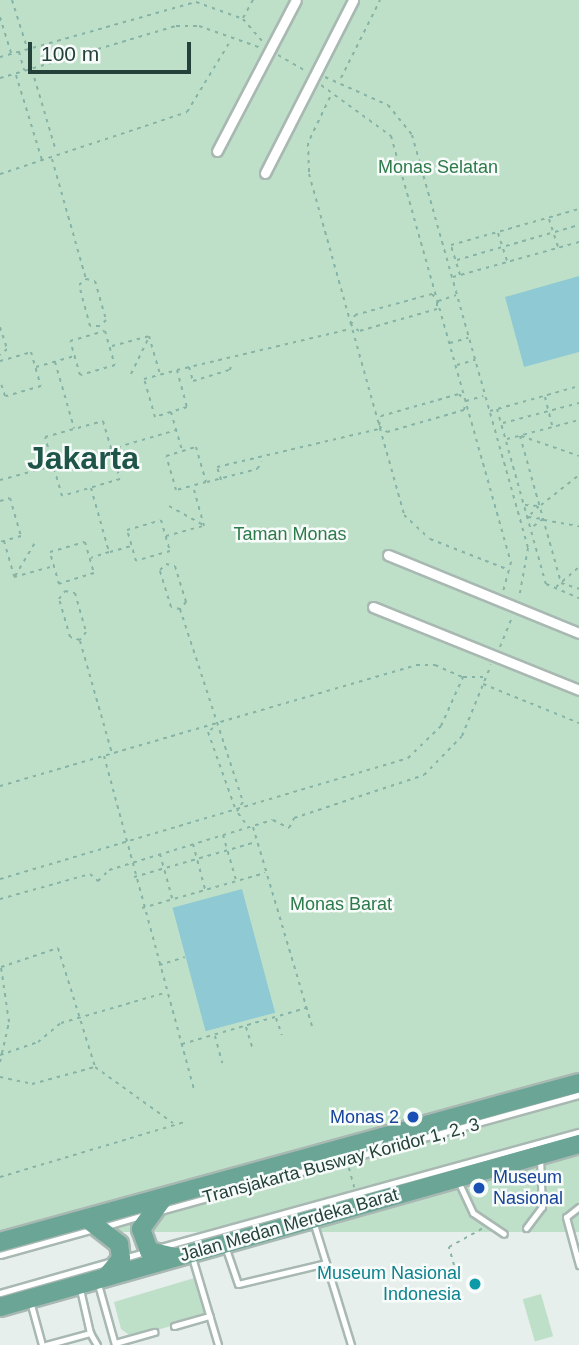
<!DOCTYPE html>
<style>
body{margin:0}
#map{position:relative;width:579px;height:1345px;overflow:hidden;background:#e6efeb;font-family:Helvetica,sans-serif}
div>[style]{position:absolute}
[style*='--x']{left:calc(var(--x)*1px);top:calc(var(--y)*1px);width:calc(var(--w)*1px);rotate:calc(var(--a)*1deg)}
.green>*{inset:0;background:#bfe0c8;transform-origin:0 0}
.water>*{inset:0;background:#8ec9d4;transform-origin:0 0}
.path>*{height:2px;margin-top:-1px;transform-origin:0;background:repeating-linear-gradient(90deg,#86b3a5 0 3.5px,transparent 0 8.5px)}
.roads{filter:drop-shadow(2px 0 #a8b8b2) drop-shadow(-2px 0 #a8b8b2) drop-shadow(0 2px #a8b8b2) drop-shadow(0 -2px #a8b8b2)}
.service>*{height:5px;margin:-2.5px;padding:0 2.5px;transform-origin:2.5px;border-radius:2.5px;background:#fff}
.pedestrian>*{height:9px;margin:-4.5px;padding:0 4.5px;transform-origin:4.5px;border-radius:4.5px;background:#fff}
.primary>*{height:18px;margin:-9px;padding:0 9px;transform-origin:9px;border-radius:9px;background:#6aa596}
.dots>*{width:19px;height:19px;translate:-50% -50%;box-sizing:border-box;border:4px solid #f7fbf9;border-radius:50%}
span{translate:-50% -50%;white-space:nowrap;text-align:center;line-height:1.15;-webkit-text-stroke:5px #f7fbf9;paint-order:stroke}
.park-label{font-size:18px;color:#2d7a4b}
.transit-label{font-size:18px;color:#164399}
.right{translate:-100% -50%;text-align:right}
.left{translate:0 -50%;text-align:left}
.street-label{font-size:18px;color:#24423a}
.culture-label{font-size:18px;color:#0d838f}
.town-label{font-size:32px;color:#1f5548;font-weight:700}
.scale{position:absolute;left:28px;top:42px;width:163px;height:32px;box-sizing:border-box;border:4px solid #24423a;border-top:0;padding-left:9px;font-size:21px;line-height:24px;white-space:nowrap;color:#24423a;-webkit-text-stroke:5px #f7fbf9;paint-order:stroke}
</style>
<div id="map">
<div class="green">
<i style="left:0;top:0;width:579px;height:1232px"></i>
<i style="clip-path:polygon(201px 1276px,210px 1308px,203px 1317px,132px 1337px,121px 1329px,114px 1302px)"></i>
<i style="left:541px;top:1294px;width:44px;height:19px;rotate:74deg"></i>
</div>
<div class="water">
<i style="clip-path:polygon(579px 276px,579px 352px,524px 367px,505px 297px)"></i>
<i style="left:242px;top:889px;width:128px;height:72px;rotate:75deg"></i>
</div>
<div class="path">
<i style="--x:12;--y:0;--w:50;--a:72.6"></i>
<i style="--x:0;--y:17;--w:38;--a:73"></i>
<i style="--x:243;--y:18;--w:21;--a:-61"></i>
<i style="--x:19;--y:52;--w:19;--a:74"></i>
<i style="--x:278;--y:55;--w:34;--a:30"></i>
<i style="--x:0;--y:57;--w:204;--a:-15.7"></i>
<i style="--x:196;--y:2;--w:50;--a:19.9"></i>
<i style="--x:243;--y:19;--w:30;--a:49"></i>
<i style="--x:32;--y:70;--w:84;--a:73.5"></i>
<i style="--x:16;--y:75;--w:89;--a:73"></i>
<i style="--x:325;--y:77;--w:69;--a:24"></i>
<i style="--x:388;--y:105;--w:38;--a:51"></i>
<i style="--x:412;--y:135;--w:429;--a:74.3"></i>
<i style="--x:528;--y:548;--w:51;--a:100.2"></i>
<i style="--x:0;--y:78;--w:184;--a:-16.5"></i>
<i style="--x:176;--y:26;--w:23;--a:0"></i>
<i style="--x:199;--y:26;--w:66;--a:19.5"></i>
<i style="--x:341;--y:78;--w:87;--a:-63.4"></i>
<i style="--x:321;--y:85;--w:87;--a:36.1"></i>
<i style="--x:391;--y:136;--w:443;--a:74.3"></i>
<i style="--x:511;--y:562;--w:31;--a:105"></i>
<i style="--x:330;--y:97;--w:51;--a:115.6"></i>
<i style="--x:308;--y:143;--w:31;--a:88"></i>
<i style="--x:309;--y:174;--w:354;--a:74.4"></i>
<i style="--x:404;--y:515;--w:35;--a:43"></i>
<i style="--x:430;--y:539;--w:85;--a:21.4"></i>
<i style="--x:52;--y:159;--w:125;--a:74.2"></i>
<i style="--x:0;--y:174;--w:197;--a:-18.3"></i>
<i style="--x:187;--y:112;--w:84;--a:-58.6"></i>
<i style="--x:549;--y:219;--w:29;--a:72"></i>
<i style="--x:498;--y:233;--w:29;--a:72"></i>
<i style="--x:457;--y:260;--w:127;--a:-16"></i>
<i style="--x:460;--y:275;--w:31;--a:-107"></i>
<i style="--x:451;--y:245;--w:133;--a:-15.7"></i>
<i style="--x:453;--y:277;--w:131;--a:-15.5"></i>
<i style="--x:86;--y:279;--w:9;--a:13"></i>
<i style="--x:95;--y:281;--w:41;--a:74.2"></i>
<i style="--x:106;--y:320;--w:8;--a:135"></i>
<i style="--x:100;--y:326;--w:10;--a:180"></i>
<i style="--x:90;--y:326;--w:42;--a:-105"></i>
<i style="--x:79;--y:285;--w:9;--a:-41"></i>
<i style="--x:437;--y:302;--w:7;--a:90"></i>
<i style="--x:437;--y:309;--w:81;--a:164.2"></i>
<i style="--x:359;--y:331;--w:10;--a:-143"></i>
<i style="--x:351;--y:325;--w:11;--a:-68"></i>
<i style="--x:355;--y:315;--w:80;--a:-15.3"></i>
<i style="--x:432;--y:294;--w:9;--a:49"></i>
<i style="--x:438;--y:301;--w:19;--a:-18"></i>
<i style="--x:0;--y:327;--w:23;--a:72"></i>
<i style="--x:7;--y:349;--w:9;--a:139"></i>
<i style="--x:105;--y:331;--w:35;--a:74"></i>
<i style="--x:115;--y:365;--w:36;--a:164"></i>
<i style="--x:80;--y:375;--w:35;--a:-106"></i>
<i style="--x:70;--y:341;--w:36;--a:-16"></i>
<i style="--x:450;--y:343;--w:19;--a:-16"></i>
<i style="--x:112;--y:346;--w:38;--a:-15"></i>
<i style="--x:149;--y:336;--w:40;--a:74"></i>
<i style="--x:0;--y:361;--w:32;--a:-16"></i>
<i style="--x:31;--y:352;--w:35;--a:74"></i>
<i style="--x:41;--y:386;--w:37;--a:164"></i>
<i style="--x:5;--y:396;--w:16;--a:-108"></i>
<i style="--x:55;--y:362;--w:69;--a:73.9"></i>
<i style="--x:457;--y:365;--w:19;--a:-16"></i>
<i style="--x:36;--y:367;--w:41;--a:-15.8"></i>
<i style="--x:189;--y:367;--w:15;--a:74"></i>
<i style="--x:193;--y:381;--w:39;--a:-17"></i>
<i style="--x:230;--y:370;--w:8;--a:-76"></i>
<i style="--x:177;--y:370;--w:178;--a:-13.3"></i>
<i style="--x:177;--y:370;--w:38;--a:75"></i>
<i style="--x:187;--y:407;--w:34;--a:163"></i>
<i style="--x:155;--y:417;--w:40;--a:-106"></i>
<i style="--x:144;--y:379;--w:34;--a:-15"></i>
<i style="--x:131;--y:374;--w:41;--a:-64.1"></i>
<i style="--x:545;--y:397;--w:30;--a:76"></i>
<i style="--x:497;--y:409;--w:182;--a:74.4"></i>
<i style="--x:546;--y:584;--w:36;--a:23"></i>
<i style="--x:490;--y:411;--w:92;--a:-15.7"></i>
<i style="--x:171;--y:412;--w:40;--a:74"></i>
<i style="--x:103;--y:421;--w:60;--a:73.7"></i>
<i style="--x:120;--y:479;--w:60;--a:163.7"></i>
<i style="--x:62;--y:496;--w:61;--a:-106.1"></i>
<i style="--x:45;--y:437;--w:60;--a:-15.4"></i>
<i style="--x:503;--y:423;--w:79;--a:-14.7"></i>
<i style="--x:379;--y:425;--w:9;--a:-77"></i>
<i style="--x:381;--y:416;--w:81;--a:-15.8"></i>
<i style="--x:459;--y:394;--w:6;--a:51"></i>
<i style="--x:379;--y:426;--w:10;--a:37"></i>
<i style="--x:387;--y:432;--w:80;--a:-15.9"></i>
<i style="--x:464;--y:410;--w:9;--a:-77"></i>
<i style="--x:466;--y:401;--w:18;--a:-16"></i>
<i style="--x:520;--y:436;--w:153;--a:74.4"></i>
<i style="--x:561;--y:583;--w:19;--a:18"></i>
<i style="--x:521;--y:436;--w:61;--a:19"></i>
<i style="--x:507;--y:439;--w:74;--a:-14.8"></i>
<i style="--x:196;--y:447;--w:36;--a:74"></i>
<i style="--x:206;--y:482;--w:31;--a:165"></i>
<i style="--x:176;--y:490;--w:35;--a:-106"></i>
<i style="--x:166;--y:456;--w:31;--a:-17"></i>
<i style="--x:101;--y:452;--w:78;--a:-16.3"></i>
<i style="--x:0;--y:480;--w:66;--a:-14.9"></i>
<i style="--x:221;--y:480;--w:14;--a:-107"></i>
<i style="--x:217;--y:467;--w:166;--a:-13.2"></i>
<i style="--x:207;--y:482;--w:52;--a:-14.6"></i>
<i style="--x:257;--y:469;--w:9;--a:-54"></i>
<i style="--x:91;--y:488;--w:66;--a:74.3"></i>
<i style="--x:109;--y:552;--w:19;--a:162"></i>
<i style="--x:0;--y:501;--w:10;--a:-17"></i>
<i style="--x:10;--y:498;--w:40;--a:74"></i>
<i style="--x:21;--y:536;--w:22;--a:164"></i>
<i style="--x:525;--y:505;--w:14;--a:4"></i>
<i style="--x:539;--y:506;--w:16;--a:135"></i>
<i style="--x:528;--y:517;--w:15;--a:8"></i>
<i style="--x:543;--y:519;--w:15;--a:143"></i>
<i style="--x:541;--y:505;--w:48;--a:-38.3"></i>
<i style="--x:169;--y:506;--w:39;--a:29"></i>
<i style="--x:161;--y:520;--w:32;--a:74"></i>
<i style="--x:170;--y:551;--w:35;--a:164"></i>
<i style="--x:136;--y:561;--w:32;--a:-106"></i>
<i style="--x:127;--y:530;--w:35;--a:-16"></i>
<i style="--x:544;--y:520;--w:36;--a:10"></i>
<i style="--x:166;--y:536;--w:39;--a:-15"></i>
<i style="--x:204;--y:526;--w:41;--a:-105.4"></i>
<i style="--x:4;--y:541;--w:37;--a:74"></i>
<i style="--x:14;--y:577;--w:41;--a:-15.4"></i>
<i style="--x:85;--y:542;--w:32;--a:74"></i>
<i style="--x:94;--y:573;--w:37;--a:163"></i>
<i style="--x:59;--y:584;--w:33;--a:-106"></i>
<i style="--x:50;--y:552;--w:36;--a:-16"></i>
<i style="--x:110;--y:552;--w:22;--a:-16"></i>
<i style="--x:15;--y:576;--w:39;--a:-59"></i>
<i style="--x:556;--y:587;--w:30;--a:-41"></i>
<i style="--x:65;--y:591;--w:10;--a:11"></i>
<i style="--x:75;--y:593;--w:41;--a:74.2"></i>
<i style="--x:86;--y:632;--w:10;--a:127"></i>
<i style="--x:80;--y:640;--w:10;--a:-163"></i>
<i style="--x:70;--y:637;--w:40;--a:-106"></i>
<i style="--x:59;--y:599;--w:10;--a:-53"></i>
<i style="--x:180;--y:609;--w:9;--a:-167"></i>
<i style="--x:171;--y:607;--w:39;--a:-107"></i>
<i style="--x:160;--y:570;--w:8;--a:-45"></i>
<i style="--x:166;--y:564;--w:9;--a:13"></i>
<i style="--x:175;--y:566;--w:38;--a:73"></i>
<i style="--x:186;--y:602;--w:9;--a:131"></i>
<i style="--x:180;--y:609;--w:203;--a:71.9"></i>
<i style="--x:243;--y:802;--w:11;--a:124"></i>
<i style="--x:80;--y:641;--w:116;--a:74.1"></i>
<i style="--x:500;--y:647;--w:32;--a:-68"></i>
<i style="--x:483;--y:684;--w:104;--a:22.1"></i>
<i style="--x:213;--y:728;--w:6;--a:141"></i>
<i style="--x:208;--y:732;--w:81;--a:70.4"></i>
<i style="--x:104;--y:756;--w:345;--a:74.9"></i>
<i style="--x:0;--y:786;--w:433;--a:-16.2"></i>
<i style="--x:416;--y:665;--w:19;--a:0"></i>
<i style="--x:435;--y:665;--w:30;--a:24"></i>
<i style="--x:238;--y:813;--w:17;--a:54"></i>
<i style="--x:253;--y:827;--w:208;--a:73.5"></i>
<i style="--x:223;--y:835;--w:47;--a:73.9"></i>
<i style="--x:193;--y:844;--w:47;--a:75.1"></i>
<i style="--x:160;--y:854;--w:46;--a:74.7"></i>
<i style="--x:134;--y:877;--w:127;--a:-16"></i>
<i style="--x:0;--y:879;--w:426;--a:-16.5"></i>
<i style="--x:408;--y:758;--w:46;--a:-44.1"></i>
<i style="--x:441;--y:726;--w:54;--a:-65.8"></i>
<i style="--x:463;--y:677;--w:20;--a:0"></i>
<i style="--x:0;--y:899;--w:93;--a:-15.5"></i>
<i style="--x:90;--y:874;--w:11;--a:41"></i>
<i style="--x:98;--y:881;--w:16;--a:-45"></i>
<i style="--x:109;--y:870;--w:171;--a:-17"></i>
<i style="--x:273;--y:820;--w:18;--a:27"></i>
<i style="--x:289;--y:828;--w:11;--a:-63"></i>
<i style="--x:294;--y:818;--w:137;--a:-18.3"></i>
<i style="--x:424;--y:775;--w:54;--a:-45.7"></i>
<i style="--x:462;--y:736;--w:77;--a:-67.8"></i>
<i style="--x:142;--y:908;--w:128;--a:-15.9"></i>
<i style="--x:159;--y:965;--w:27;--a:-17"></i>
<i style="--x:276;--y:1018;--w:18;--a:71"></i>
<i style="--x:246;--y:1027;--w:21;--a:73"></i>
<i style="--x:215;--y:1036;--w:28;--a:75"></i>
<i style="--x:182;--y:1044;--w:129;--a:-16.2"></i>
<i style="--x:0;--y:1055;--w:40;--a:-18.9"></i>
<i style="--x:38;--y:1042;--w:30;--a:-40"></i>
<i style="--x:61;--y:1023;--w:107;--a:-16.2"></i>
<i style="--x:0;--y:1062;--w:41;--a:-77.3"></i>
<i style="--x:9;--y:1022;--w:56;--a:-98.3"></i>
<i style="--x:1;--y:967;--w:60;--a:-18.4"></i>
<i style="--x:58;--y:948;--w:125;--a:72.7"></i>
<i style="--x:0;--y:1077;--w:33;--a:12"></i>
<i style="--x:32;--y:1084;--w:65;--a:-15.1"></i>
<i style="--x:95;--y:1067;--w:96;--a:35.7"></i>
<i style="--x:349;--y:1168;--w:20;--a:75"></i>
<i style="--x:0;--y:1177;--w:193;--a:-16.6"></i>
<i style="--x:454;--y:1265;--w:19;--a:-106"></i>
<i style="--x:449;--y:1247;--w:39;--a:-29"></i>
</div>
<div class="roads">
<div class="service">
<i style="--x:458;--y:1181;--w:35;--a:65"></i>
<i style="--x:473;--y:1213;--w:37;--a:34"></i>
<i style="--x:579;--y:1207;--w:16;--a:142"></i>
<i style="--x:566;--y:1217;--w:50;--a:74.8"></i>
<i style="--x:160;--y:1211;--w:435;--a:-15.5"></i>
<i style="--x:103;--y:1227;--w:43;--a:-16.3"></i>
<i style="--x:526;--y:1228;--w:26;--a:-53"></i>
<i style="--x:542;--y:1207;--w:49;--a:-92.3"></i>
<i style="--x:225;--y:1246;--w:40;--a:71.1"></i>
<i style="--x:238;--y:1284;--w:90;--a:-13.4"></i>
<i style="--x:326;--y:1263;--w:44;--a:-107.2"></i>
<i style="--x:161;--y:1247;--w:434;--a:-15.4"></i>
<i style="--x:0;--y:1255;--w:98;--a:-15.5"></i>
<i style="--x:192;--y:1257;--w:92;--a:73.5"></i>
<i style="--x:124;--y:1258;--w:22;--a:-16"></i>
<i style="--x:326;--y:1263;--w:86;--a:73"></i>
<i style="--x:98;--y:1284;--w:63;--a:74.4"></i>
<i style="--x:80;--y:1289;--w:45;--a:77.2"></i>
<i style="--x:0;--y:1293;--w:116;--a:-15.9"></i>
<i style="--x:30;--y:1301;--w:46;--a:74.7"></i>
<i style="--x:174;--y:1326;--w:37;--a:-16"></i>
<i style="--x:115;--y:1343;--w:41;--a:-15.8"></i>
<i style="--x:46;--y:1345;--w:46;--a:-15.3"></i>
<i style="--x:90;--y:1333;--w:14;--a:60"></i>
</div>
<div class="pedestrian">
<i style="--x:217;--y:151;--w:170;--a:-62.4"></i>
<i style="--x:265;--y:173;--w:194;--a:-63"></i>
<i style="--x:388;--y:555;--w:206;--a:22.2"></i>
<i style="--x:373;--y:607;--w:222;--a:21.9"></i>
</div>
<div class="primary">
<i style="--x:162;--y:1200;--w:36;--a:126"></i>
<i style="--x:141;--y:1229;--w:23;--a:70"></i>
<i style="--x:149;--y:1251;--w:23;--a:13"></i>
<i style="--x:87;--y:1219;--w:41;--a:38"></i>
<i style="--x:119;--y:1244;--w:15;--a:82"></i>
<i style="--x:121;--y:1259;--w:23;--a:130"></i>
<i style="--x:0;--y:1242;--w:600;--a:-15.36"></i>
<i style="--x:0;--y:1307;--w:602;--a:-15.72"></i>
</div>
</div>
<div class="dots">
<i style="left:413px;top:1117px;background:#1a4fb4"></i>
<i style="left:479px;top:1188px;background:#1a4fb4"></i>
<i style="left:475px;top:1284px;background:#0f9aa8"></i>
</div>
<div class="park-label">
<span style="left:438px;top:167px">Monas Selatan</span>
<span style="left:290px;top:534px">Taman Monas</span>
<span style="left:341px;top:904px">Monas Barat</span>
</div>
<div class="transit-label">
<span class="right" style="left:399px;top:1117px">Monas 2</span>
<span class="left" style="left:493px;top:1188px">Museum<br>Nasional</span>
</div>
<div class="street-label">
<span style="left:341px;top:1161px;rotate:-15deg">Transjakarta Busway Koridor 1, 2, 3</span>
<span style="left:289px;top:1225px;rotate:-16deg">Jalan Medan Merdeka Barat</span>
</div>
<div class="culture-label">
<span class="right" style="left:461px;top:1284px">Museum Nasional<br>Indonesia</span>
</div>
<div class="town-label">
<span style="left:83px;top:458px">Jakarta</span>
</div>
<div class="scale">100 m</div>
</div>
